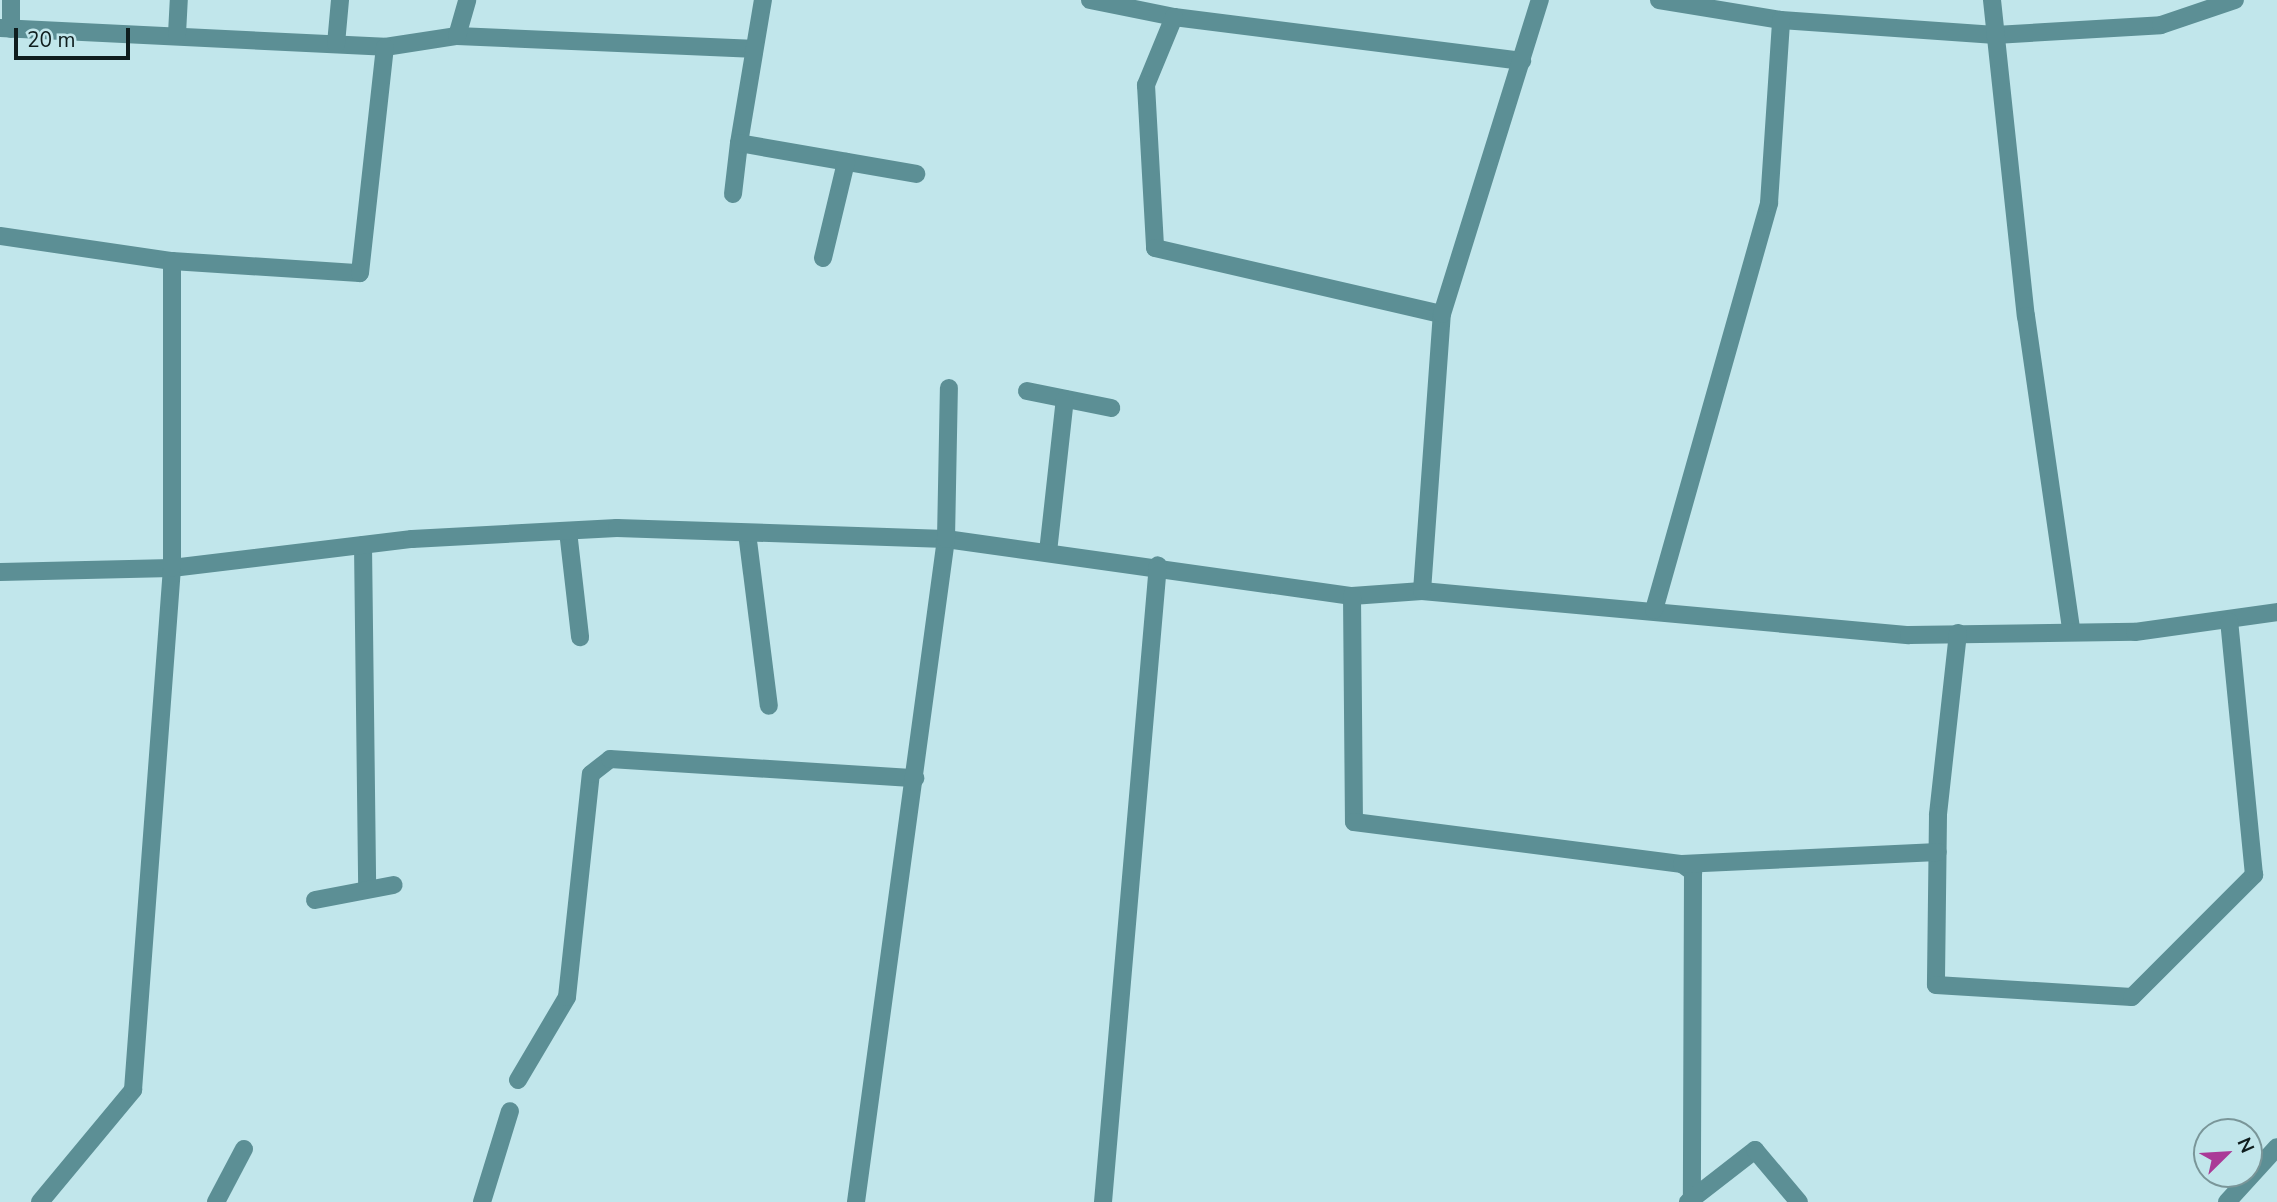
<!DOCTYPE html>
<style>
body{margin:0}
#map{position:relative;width:2277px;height:1202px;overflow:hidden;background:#c1e6eb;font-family:"Nunito Sans",sans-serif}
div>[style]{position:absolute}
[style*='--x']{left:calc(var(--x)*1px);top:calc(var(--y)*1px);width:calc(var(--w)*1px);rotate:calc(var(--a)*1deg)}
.minor>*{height:18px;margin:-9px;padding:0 9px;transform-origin:9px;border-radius:9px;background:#5c8f95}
span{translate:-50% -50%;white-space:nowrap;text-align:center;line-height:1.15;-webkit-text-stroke:5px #c1e6eb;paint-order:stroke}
.north{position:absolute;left:2193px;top:1118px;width:70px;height:70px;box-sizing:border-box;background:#c1e6eb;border:2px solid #7a9699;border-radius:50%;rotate:66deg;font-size:19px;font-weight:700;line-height:28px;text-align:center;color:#0f1d1e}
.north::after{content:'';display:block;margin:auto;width:24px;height:32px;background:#aa3a97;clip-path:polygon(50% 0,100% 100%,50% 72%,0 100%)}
.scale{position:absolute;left:14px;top:28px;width:116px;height:32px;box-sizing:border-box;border:4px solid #0f1d1e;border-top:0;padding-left:9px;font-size:21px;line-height:24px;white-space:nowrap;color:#0f1d1e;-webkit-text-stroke:5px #c1e6eb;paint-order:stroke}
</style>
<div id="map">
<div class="minor">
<i style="--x:1090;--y:0;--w:86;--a:11.4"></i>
<i style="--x:1174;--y:17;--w:351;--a:7.2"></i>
<i style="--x:1659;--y:0;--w:124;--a:9.3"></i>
<i style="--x:1781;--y:20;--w:215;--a:4"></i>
<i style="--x:1995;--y:35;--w:166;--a:-3.4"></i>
<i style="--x:2161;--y:25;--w:78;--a:-18.7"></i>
<i style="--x:1992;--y:0;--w:318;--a:83.9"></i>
<i style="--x:2026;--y:316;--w:316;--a:81.8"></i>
<i style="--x:1174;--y:17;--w:74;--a:112.4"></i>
<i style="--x:1146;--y:85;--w:163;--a:86.8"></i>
<i style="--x:1155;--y:248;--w:294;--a:13"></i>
<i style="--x:0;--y:28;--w:385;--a:2.8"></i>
<i style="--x:385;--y:47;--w:73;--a:-8.7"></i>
<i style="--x:457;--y:36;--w:294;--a:2.5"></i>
<i style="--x:11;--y:29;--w:29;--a:-90"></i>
<i style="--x:177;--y:34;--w:34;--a:-87"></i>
<i style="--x:457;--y:36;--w:37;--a:-74"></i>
<i style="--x:336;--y:44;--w:44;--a:-84.8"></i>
<i style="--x:739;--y:143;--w:145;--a:-80.5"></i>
<i style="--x:733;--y:194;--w:51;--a:-83.3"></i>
<i style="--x:739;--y:143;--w:180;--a:9.9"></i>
<i style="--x:0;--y:236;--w:174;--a:8.3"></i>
<i style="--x:172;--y:261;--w:188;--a:3.7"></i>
<i style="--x:360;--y:273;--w:227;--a:-83.7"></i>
<i style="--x:823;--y:258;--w:99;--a:-76.5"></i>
<i style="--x:1027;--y:391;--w:86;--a:11.4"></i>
<i style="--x:568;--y:531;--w:107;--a:83.5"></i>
<i style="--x:747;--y:533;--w:174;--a:82.8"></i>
<i style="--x:363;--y:545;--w:342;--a:89.3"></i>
<i style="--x:1048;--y:552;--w:154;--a:-83.7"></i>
<i style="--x:0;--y:572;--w:172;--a:-1.3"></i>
<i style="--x:172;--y:568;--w:242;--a:-6.9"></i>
<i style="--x:412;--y:539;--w:205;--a:-3.1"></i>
<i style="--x:617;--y:528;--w:329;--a:1.9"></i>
<i style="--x:946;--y:539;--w:410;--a:8"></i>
<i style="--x:1352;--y:596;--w:70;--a:-4.1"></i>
<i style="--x:1422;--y:591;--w:489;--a:5.2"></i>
<i style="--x:1909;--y:635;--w:226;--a:-0.8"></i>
<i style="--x:2135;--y:632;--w:143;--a:-8"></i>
<i style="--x:1422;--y:591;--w:278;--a:-85.9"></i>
<i style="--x:1442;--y:314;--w:329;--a:-72.7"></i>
<i style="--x:1352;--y:596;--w:226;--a:89.5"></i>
<i style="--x:1354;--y:822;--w:331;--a:7.3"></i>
<i style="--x:1682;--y:864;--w:14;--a:36"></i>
<i style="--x:1693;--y:872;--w:326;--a:90.2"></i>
<i style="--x:1654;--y:610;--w:423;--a:-74.2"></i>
<i style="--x:1769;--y:203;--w:183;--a:-86.2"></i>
<i style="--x:1958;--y:633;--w:183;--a:96.3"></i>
<i style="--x:1938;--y:815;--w:170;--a:90.7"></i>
<i style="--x:1936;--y:985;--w:196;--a:3.5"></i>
<i style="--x:2132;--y:997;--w:173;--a:-45"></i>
<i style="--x:2254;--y:875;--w:254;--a:-95.6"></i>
<i style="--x:1682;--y:864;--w:256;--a:-2.7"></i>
<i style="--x:315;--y:900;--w:80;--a:-10.8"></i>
<i style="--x:518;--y:1080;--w:96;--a:-59.4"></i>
<i style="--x:567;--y:997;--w:224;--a:-83.9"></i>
<i style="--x:591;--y:774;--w:24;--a:-38"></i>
<i style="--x:610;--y:759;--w:306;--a:3.6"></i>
<i style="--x:40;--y:1202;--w:146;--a:-50.3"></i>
<i style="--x:133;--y:1090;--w:523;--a:-85.73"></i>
<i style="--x:172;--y:568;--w:307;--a:-90"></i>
<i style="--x:216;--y:1202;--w:60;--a:-62.2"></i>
<i style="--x:482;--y:1202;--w:95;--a:-72.9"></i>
<i style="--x:856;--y:1202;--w:669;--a:-82.27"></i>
<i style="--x:946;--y:539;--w:151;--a:-88.9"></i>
<i style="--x:1103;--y:1202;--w:639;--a:-85.07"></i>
<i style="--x:1688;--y:1202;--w:85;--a:-37.8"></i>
<i style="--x:1755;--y:1150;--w:68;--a:49.8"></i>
<i style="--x:2227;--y:1202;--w:74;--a:-47.7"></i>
</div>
<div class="north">N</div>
<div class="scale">20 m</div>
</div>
